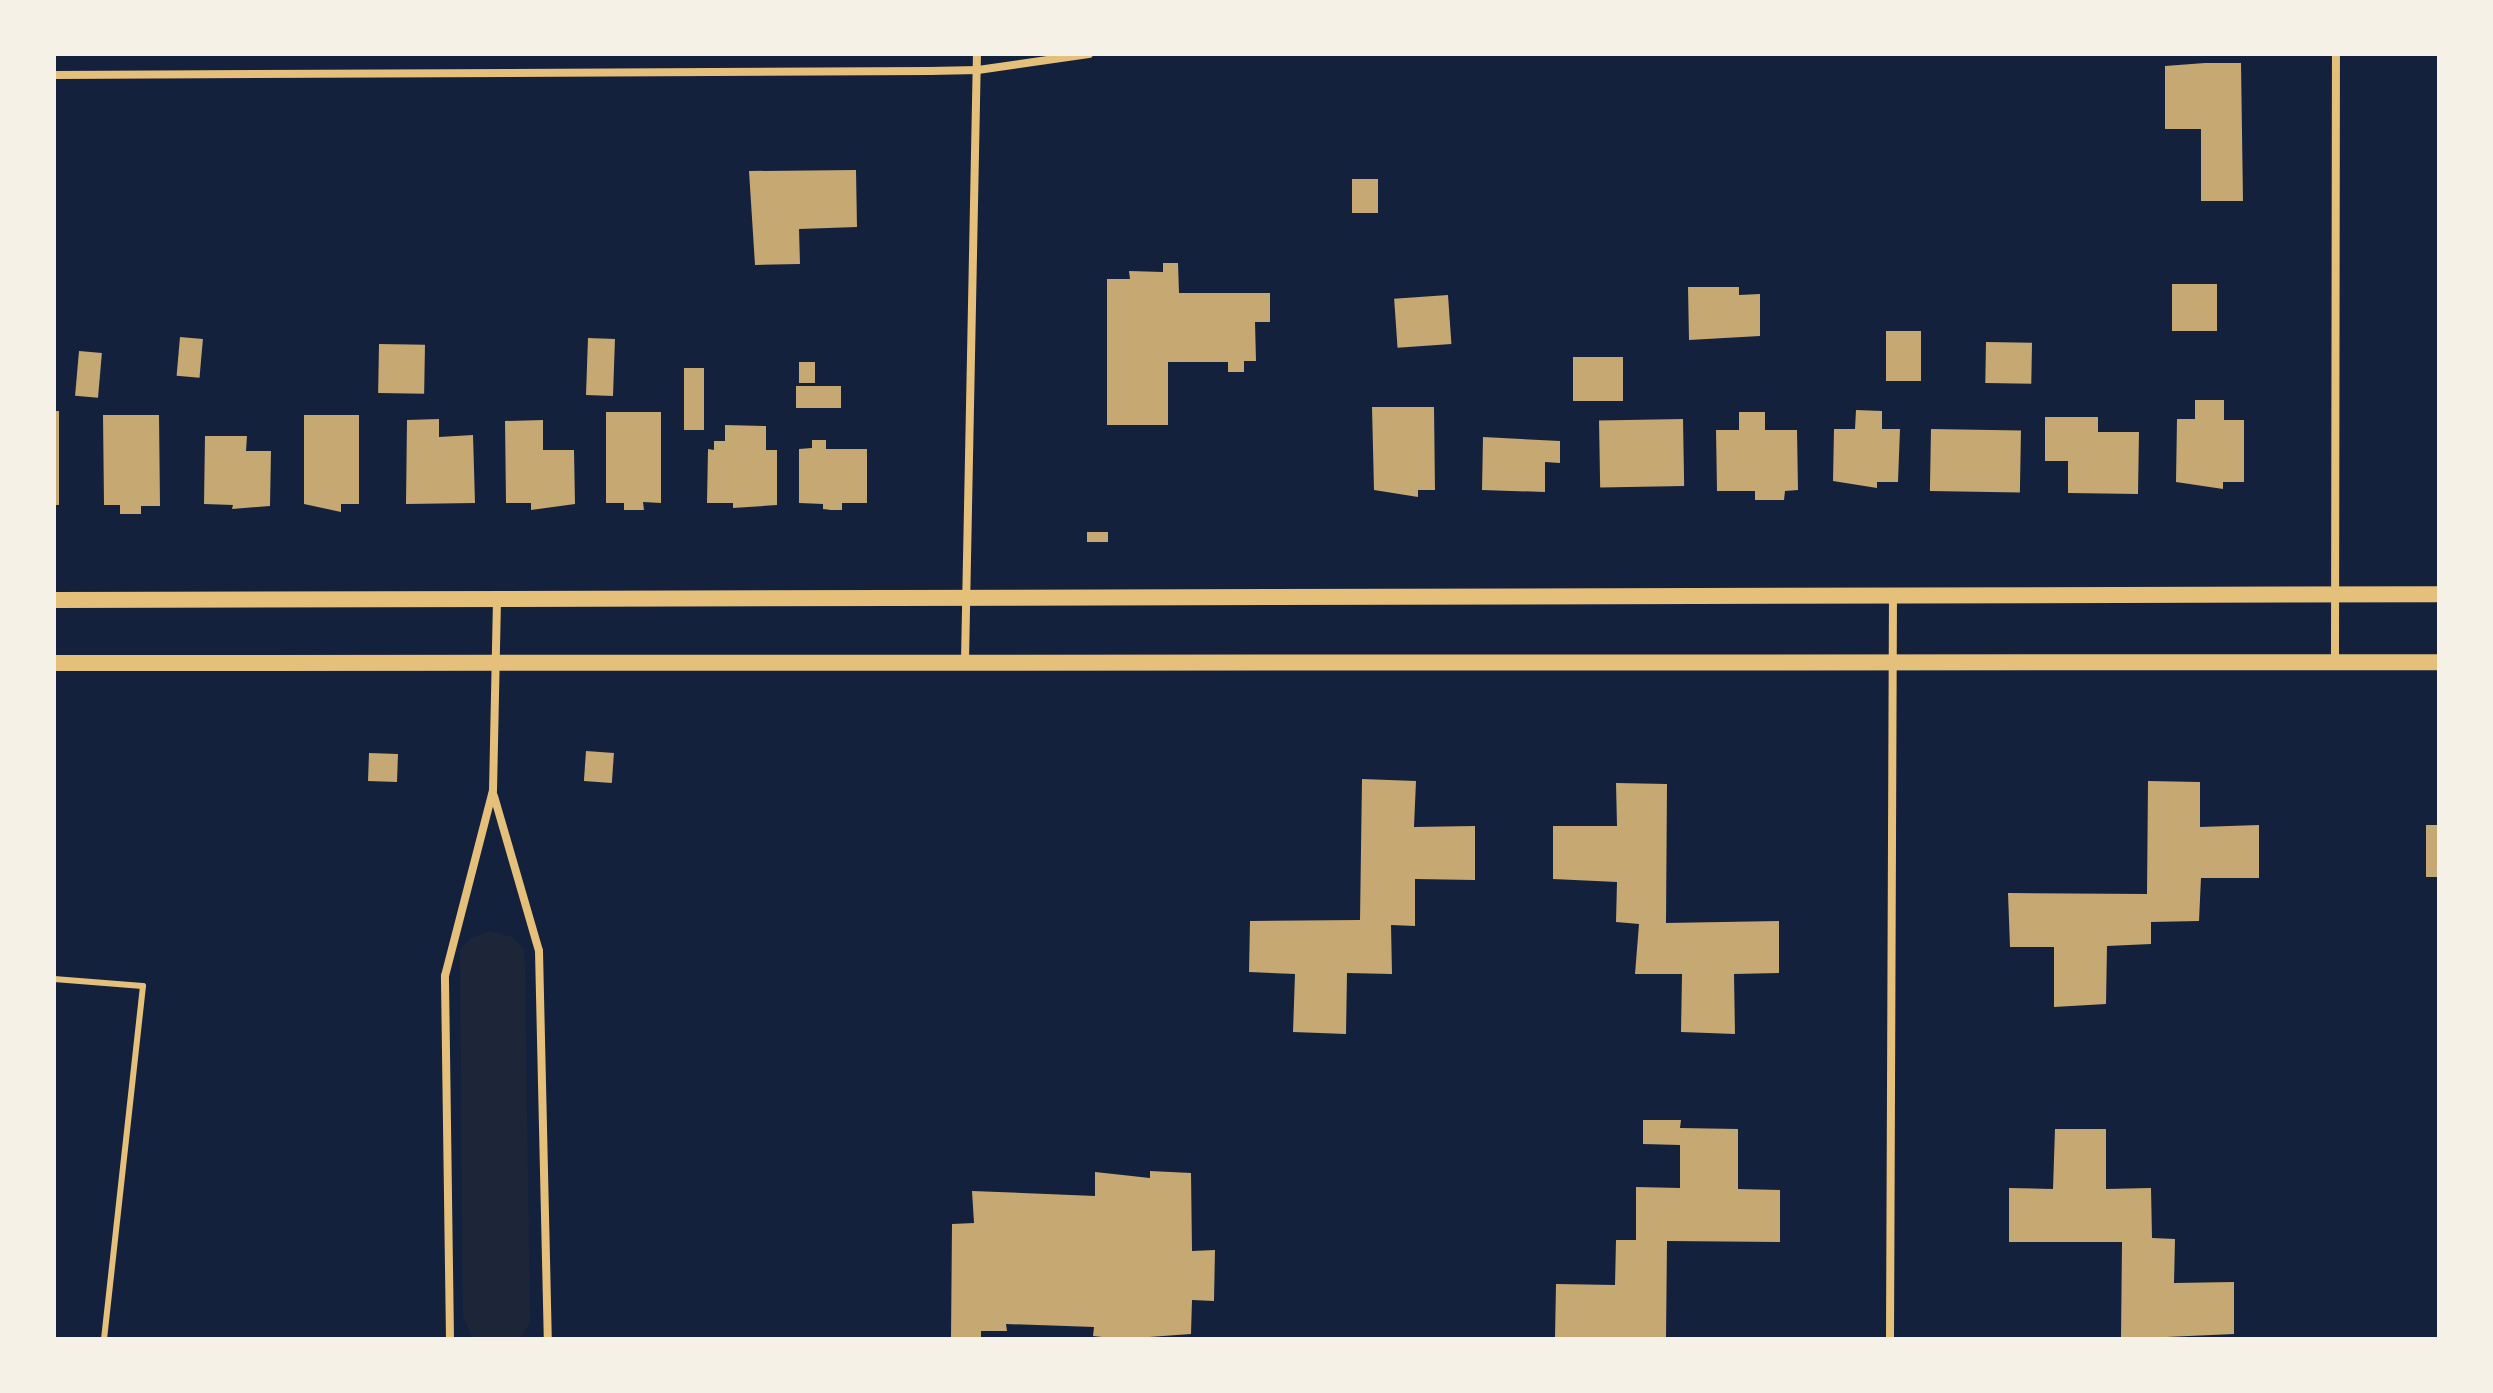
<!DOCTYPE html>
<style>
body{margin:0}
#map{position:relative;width:2493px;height:1393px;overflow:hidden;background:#14213d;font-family:Cabin,sans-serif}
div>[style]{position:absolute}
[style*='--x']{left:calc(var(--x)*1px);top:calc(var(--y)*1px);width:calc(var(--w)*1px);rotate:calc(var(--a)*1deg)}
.green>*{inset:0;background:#1d2539}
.building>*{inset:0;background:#c6a872;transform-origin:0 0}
.service>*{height:6px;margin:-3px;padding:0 3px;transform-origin:3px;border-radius:3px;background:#e5c07b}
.minor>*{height:8px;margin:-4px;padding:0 4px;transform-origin:4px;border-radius:4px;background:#e5c07b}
.secondary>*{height:16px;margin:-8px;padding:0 8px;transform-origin:8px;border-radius:8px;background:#e5c07b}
span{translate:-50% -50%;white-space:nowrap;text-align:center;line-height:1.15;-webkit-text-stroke:7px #f6f1e7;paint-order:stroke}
.frame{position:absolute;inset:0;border:56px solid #f6f1e7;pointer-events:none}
</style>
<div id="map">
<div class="green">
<i style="clip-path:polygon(490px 931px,512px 937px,524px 950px,525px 965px,530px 1323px,520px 1339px,473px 1339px,463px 1317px,460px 950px,471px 938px)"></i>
</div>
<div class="building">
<i style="clip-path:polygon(2205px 63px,2241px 63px,2243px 201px,2201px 201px,2201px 129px,2165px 129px,2165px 66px)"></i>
<i style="clip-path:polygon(856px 170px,857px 227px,799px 229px,800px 264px,755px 265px,749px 171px)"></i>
<i style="left:1352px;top:179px;width:26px;height:34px"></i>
<i style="clip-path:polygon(1163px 263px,1178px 263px,1179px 293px,1270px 293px,1270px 322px,1255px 322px,1256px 361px,1244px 361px,1244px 372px,1228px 372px,1228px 362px,1168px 362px,1168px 425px,1107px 425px,1107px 279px,1130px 279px,1129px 271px,1163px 272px)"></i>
<i style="left:2172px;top:284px;width:45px;height:47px"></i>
<i style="clip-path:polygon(1688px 287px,1739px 287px,1739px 295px,1760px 294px,1760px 336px,1689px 340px)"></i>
<i style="left:1448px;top:295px;width:49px;height:54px;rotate:86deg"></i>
<i style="left:1886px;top:331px;width:35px;height:50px"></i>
<i style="left:180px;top:337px;width:23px;height:39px;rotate:5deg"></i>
<i style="left:588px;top:338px;width:27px;height:57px;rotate:2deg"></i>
<i style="left:1986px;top:342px;width:46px;height:41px;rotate:1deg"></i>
<i style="left:379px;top:344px;width:46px;height:49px;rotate:1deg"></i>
<i style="left:79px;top:351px;width:23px;height:45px;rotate:5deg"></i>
<i style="left:1573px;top:357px;width:50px;height:44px"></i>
<i style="left:799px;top:362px;width:16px;height:21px"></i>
<i style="left:684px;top:368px;width:20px;height:62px"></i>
<i style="left:796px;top:386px;width:45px;height:22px"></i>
<i style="clip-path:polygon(2195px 400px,2224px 400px,2224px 420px,2244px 420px,2244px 482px,2223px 482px,2223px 489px,2176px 482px,2177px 419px,2195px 419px)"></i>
<i style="clip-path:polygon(1372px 407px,1434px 407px,1435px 490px,1418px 490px,1418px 497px,1374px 490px)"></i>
<i style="clip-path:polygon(1856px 410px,1882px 411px,1882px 429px,1900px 429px,1898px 482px,1877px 482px,1877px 488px,1833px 481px,1834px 429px,1855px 429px)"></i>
<i style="left:54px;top:411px;width:5px;height:94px"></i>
<i style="clip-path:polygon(606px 412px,661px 412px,661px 503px,643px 502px,644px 510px,624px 510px,624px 503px,606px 503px)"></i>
<i style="clip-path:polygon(1739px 412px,1765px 412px,1765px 430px,1797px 430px,1798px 490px,1785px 491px,1784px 500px,1755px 500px,1755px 491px,1717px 491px,1716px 430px,1739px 430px)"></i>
<i style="clip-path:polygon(103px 415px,159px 415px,160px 506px,141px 506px,141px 514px,120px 514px,120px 505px,104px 505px)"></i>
<i style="clip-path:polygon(304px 415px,359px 415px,359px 504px,341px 504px,341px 512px,304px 504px)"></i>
<i style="clip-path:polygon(2045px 417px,2098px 417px,2098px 432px,2139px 432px,2138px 494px,2068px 493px,2068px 461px,2045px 461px)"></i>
<i style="clip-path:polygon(439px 419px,439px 437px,473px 435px,475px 503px,406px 504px,407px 420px)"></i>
<i style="left:1683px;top:419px;width:67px;height:84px;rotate:89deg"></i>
<i style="clip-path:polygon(543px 420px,543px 450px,574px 450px,575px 504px,531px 510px,531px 503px,506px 503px,505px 421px)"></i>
<i style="clip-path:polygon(725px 425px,766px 426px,766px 450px,777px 450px,777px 505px,733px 508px,733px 503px,707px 503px,708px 449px,714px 450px,714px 441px,725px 441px)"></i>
<i style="left:1931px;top:429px;width:90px;height:62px;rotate:1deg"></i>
<i style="clip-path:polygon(205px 436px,247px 436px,246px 451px,271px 451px,270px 506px,232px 509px,233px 505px,204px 504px)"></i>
<i style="clip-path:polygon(1483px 437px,1560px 441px,1560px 463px,1545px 462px,1545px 492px,1482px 490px)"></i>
<i style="clip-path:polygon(812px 440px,826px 440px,826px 449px,867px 449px,867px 503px,842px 503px,842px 510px,831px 510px,823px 509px,823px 504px,799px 503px,799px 449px,812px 448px)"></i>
<i style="left:1087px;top:532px;width:21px;height:10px"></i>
<i style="left:586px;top:751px;width:28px;height:30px;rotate:4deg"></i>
<i style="left:369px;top:753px;width:29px;height:28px;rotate:2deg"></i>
<i style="clip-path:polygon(1362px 779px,1416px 781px,1414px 827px,1475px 826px,1475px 880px,1415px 879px,1415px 926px,1391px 925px,1392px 974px,1347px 973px,1346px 1034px,1293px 1032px,1295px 974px,1249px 972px,1250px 921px,1360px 920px)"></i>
<i style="clip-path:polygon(2148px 781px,2200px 782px,2200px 827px,2259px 825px,2259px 878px,2201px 878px,2199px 921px,2151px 922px,2151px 944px,2107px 946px,2106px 1004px,2054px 1007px,2054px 947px,2010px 947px,2008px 893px,2147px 894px)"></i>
<i style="clip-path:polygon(1616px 783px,1667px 784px,1666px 923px,1779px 921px,1779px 973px,1734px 974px,1735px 1034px,1681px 1032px,1682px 974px,1635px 974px,1639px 924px,1616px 922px,1617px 882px,1553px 879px,1553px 826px,1617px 826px)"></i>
<i style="left:2426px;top:825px;width:13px;height:52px"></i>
<i style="clip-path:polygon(1643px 1120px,1681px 1120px,1680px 1128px,1738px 1129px,1738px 1189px,1780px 1190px,1780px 1242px,1667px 1241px,1666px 1339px,1555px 1337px,1556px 1284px,1615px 1285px,1616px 1240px,1636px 1240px,1636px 1187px,1680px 1188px,1680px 1145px,1643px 1144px)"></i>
<i style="clip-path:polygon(2055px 1129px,2106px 1129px,2106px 1189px,2151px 1188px,2152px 1238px,2175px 1239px,2174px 1283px,2234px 1282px,2234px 1334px,2121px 1339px,2122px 1242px,2009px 1242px,2009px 1188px,2053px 1189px)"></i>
<i style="clip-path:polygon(1150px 1171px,1191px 1173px,1192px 1251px,1215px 1250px,1214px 1301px,1192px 1300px,1191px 1334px,1121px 1339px,1093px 1336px,1094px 1327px,1006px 1324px,1007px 1331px,981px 1331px,981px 1339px,951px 1339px,952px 1224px,974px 1223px,972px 1191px,1095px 1196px,1095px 1172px,1150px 1178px)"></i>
</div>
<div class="service">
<i style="--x:54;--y:979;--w:89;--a:4.5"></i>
<i style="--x:143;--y:986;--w:355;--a:96.3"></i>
</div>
<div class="minor">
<i style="--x:54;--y:75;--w:876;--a:-0.26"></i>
<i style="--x:930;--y:71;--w:48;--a:-1.2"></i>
<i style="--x:978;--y:70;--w:112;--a:-8.2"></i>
<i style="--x:965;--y:660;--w:606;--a:-88.87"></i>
<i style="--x:2335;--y:661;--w:607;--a:-89.91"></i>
<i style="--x:494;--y:796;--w:161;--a:73.8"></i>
<i style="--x:539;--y:951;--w:388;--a:88.7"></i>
<i style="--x:450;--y:1339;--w:363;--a:-90.8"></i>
<i style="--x:445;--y:976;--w:191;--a:-75.5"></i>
<i style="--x:493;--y:791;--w:193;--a:-88.8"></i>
<i style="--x:1890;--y:1339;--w:743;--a:-89.77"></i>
</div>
<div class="secondary">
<i style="--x:54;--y:600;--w:2385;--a:-0.14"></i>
<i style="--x:54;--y:663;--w:2385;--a:-0.02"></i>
</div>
<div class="frame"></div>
</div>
